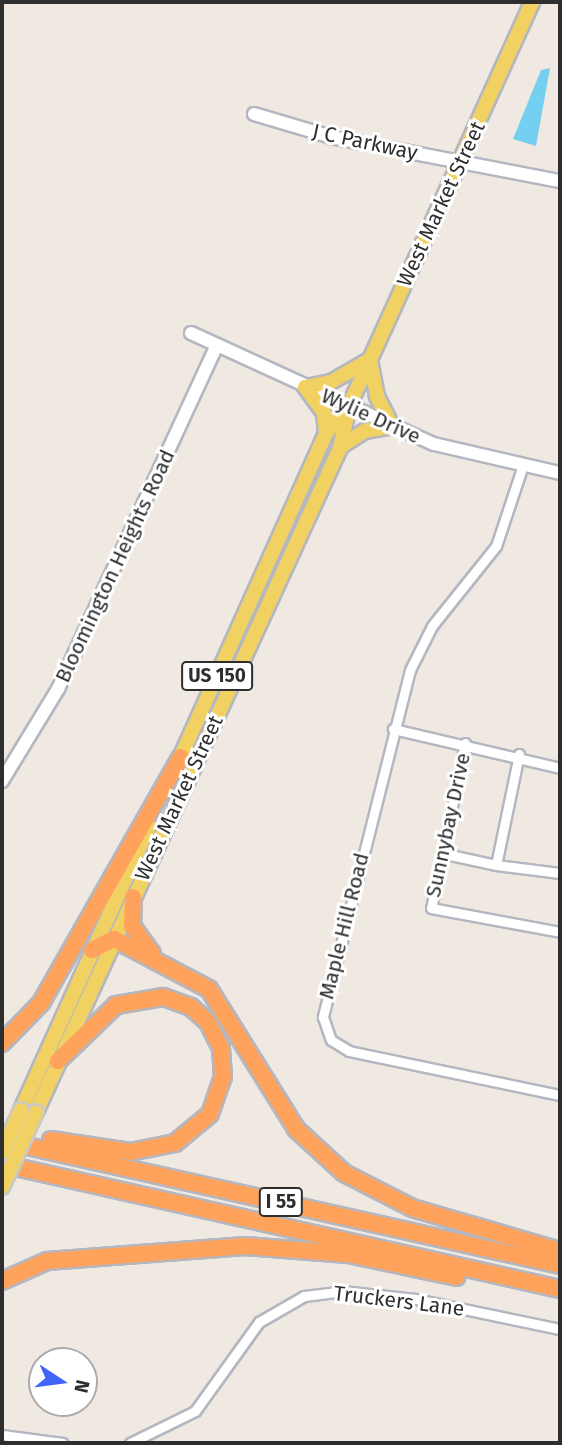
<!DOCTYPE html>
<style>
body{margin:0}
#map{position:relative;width:562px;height:1445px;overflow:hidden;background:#efe9e1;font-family:"Fira Sans",sans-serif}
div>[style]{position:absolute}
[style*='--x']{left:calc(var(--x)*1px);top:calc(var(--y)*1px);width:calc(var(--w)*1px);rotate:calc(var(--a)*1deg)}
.water>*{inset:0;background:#75cff0}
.roads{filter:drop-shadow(2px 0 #b4b7c1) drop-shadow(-2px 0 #b4b7c1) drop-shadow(0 2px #b4b7c1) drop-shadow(0 -2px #b4b7c1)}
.street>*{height:9px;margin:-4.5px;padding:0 4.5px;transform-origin:4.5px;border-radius:4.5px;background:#fff}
.secondary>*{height:12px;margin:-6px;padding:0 6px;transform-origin:6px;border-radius:6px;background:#fff}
.primary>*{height:14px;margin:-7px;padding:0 7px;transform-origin:7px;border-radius:7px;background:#f2d163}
.highway>*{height:16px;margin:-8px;padding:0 8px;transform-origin:8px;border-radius:8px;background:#ffa35c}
.bridges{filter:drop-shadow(2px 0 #c9c9c9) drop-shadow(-2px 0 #c9c9c9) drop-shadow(0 2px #c9c9c9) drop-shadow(0 -2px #c9c9c9)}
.primary-bridge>*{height:14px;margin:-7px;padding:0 7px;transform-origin:7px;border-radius:7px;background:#f2d163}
span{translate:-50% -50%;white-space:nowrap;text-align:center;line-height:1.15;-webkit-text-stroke:6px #fff;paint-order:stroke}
.shield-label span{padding:2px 5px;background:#fff;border:2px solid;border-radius:5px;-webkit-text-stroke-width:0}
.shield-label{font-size:19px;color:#2e2e2e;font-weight:700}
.street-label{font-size:21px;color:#2e2e2e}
.frame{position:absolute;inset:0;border:4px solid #2e2e2e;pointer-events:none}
.north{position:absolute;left:28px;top:1347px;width:70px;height:70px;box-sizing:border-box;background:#fff;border:2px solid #ababab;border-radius:50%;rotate:103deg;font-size:19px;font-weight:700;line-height:28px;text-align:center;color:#2e2e2e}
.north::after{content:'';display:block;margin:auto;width:24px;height:32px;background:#4264fb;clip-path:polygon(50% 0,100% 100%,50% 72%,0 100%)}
</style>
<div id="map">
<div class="water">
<i style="clip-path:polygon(550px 68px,536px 146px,513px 139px,541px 70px)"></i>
</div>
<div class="roads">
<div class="street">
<i style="--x:523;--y:465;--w:85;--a:108.4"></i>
<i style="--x:496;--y:546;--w:102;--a:128.7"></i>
<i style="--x:432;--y:626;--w:49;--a:116.6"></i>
<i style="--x:410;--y:670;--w:358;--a:104.1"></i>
<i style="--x:323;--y:1017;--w:24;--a:71"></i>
<i style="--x:331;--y:1040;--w:21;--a:31"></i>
<i style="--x:349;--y:1051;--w:216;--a:11.8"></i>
<i style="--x:393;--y:729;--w:171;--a:13.1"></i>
<i style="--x:465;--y:743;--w:168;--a:101.6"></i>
<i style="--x:431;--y:908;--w:131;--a:10.5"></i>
<i style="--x:519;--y:754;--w:113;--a:101.7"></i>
<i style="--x:496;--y:865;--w:64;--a:7.1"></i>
<i style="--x:441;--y:853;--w:56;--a:12.3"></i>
<i style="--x:2;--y:1435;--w:61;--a:7.6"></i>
<i style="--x:130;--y:1443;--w:72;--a:-26.2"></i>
<i style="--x:195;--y:1411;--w:110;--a:-54.3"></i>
<i style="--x:259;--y:1322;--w:52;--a:-30"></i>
<i style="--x:304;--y:1296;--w:38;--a:-7"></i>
<i style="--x:342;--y:1291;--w:74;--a:6.2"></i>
<i style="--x:416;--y:1299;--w:147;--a:11.8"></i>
</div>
<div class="secondary">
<i style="--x:254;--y:114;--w:80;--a:16.6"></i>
<i style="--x:331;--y:137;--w:233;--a:10.9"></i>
<i style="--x:191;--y:333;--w:267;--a:24.6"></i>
<i style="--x:434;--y:444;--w:129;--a:13"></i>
<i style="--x:2;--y:781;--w:108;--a:-58.7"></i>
<i style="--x:58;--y:689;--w:379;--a:-65.2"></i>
</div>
<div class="primary">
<i style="--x:326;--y:433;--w:20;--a:-96"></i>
<i style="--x:324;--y:413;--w:32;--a:-126"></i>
<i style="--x:305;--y:387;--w:26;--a:-11"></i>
<i style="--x:331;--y:382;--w:44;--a:-30.1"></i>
<i style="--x:340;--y:447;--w:30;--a:-33"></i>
<i style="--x:365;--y:431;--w:27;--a:-10"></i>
<i style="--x:392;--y:426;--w:34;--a:-117"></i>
<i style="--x:377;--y:396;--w:37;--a:-101"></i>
<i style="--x:176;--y:767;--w:366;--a:-65.8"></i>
<i style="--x:326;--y:433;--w:34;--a:-50"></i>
<i style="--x:21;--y:1110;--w:311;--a:-65.7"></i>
<i style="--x:36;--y:1112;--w:730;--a:-65.4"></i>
<i style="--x:340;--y:448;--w:43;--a:-77.9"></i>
<i style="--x:349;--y:406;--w:444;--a:-65.6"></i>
</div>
<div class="highway">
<i style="--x:133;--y:897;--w:29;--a:92"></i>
<i style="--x:132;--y:926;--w:34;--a:54"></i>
<i style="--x:92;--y:950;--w:25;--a:-27"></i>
<i style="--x:114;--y:939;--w:107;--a:27.8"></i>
<i style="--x:209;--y:989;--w:165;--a:58.1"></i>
<i style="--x:296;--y:1129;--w:65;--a:42.5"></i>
<i style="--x:344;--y:1173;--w:76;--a:27.2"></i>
<i style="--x:412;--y:1208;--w:154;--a:16.2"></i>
<i style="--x:2;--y:1043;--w:56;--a:-45.7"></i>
<i style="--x:41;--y:1003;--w:283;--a:-60.4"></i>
<i style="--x:51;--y:1140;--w:80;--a:8.6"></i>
<i style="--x:130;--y:1152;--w:46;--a:-11.3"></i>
<i style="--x:175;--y:1143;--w:45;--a:-39.6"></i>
<i style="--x:210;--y:1114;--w:39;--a:-71"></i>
<i style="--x:223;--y:1077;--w:29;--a:-94"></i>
<i style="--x:221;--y:1048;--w:29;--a:-117"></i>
<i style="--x:208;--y:1022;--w:23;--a:-139"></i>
<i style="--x:191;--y:1007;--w:30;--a:-160"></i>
<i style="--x:163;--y:997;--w:48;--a:170.3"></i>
<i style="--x:116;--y:1005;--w:81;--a:136"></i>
<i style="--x:9;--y:1142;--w:565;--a:12.58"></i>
<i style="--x:2;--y:1164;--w:572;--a:12.63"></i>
<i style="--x:2;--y:1281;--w:49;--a:-24"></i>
<i style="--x:47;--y:1261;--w:199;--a:-4.3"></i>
<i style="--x:245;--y:1246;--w:103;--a:4.4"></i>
<i style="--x:348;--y:1254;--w:111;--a:11.9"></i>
</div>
</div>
<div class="bridges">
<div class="primary-bridge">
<i style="--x:2;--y:1152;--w:46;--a:-65.7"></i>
<i style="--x:2;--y:1187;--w:82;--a:-65.6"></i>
</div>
</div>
<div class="shield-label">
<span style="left:217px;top:676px">US 150</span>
<span style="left:281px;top:1202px">I 55</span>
</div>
<div class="street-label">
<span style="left:365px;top:142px;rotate:12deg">J C Parkway</span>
<span style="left:441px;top:204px;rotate:-65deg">West Market Street</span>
<span style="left:371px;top:416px;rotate:24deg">Wylie Drive</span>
<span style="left:115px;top:566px;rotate:-65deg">Bloomington Heights Road</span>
<span style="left:179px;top:798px;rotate:-65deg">West Market Street</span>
<span style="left:448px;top:825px;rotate:-78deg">Sunnybay Drive</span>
<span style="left:344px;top:926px;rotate:-76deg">Maple Hill Road</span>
<span style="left:399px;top:1301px;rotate:7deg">Truckers Lane</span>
</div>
<div class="frame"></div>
<div class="north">N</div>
</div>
